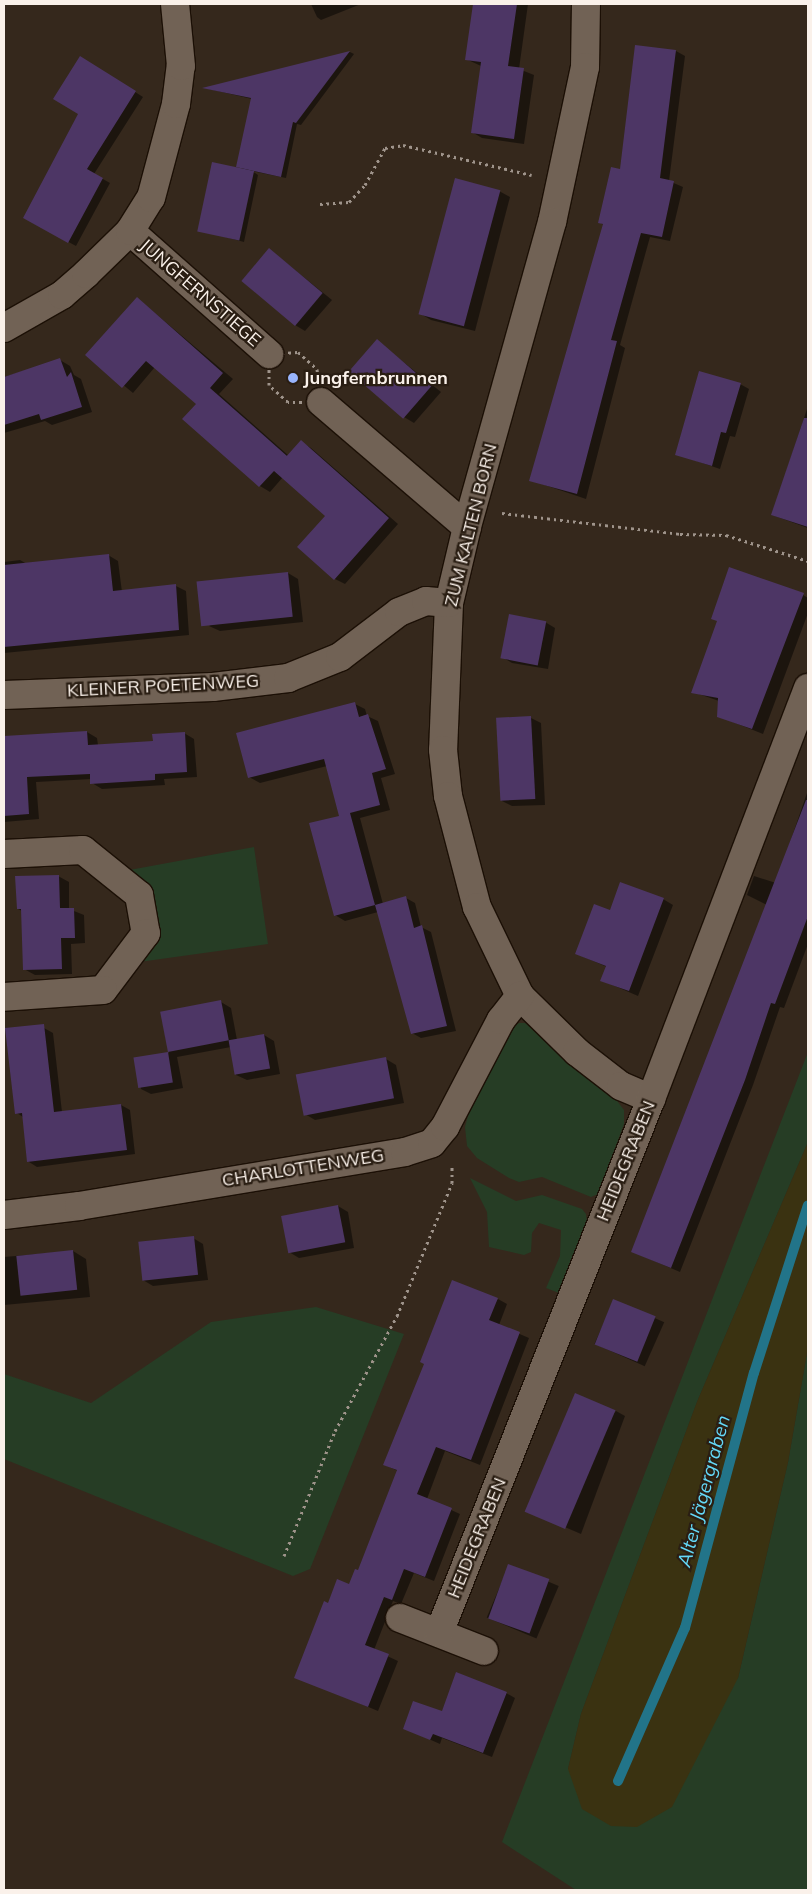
<!DOCTYPE html>
<meta charset="utf-8">
<style>
body{margin:0}
#map{position:relative;width:812px;height:1894px;overflow:hidden;background:#35281c;font-family:Mulish,sans-serif}
div>[style]{position:absolute}
[style*='--x']{left:calc(var(--x)*1px);top:calc(var(--y)*1px);width:calc(var(--w)*1px);rotate:calc(var(--a)*1deg)}
.green>*{inset:0;background:#263d25}
.sand>*{inset:0;background:#3a3211}
.shadow>*{inset:0;background:#0007;transform-origin:0 0}
.stream>*{height:10px;margin:-5px;padding:0 5px;transform-origin:5px;border-radius:5px;background:#227489}
.building>*{inset:0;background:#4d3665;transform-origin:0 0}
.path>*{height:3px;margin-top:-1.5px;transform-origin:0;background:repeating-linear-gradient(90deg,#9f948b 0 2.5px,transparent 0 6.5px)}
.roads{filter:drop-shadow(1px 0 #1c1006) drop-shadow(-1px 0 #1c1006) drop-shadow(0 1px #1c1006) drop-shadow(0 -1px #1c1006)}
.minor>*{height:28px;margin:-14px;padding:0 14px;transform-origin:14px;border-radius:14px;background:#716255}
.dots>*{width:14px;height:14px;translate:-50% -50%;box-sizing:border-box;border:2px solid #2a1e13;border-radius:50%}
span{translate:-50% -50%;white-space:nowrap;text-align:center;line-height:1.15;-webkit-text-stroke:4.5px #2a1e13;paint-order:stroke}
.street-label{font-size:18px;color:#faf1ea}
.poi-label{font-size:18px;color:#faf1ea;font-weight:700}
.left{translate:0 -50%;text-align:left}
.water-label{font-size:19px;color:#64d8f7;font-style:italic}
.frame{position:absolute;inset:0;border:5px solid #faf1ea;pointer-events:none}
</style>
<div id="map">
<div class="green">
<i style="clip-path:polygon(254px 847px,268px 944px,132px 963px,156px 934px,124px 871px)"></i>
<i style="clip-path:polygon(519px 1023px,525px 1023px,615px 1098px,624px 1110px,624px 1124px,598px 1194px,591px 1197px,542px 1177px,519px 1182px,509px 1178px,477px 1158px,467px 1146px,465px 1127px,475px 1089px,513px 1026px)"></i>
<i style="clip-path:polygon(808px 1052px,808px 1142px,697px 1402px,581px 1714px,568px 1769px,738px 1678px,788px 1462px,808px 1347px,808px 1890px,576px 1890px,502px 1842px)"></i>
<i style="clip-path:polygon(470px 1178px,516px 1201px,542px 1195px,582px 1209px,586px 1214px,587px 1222px,559px 1293px,546px 1288px,560px 1256px,561px 1230px,539px 1223px,532px 1233px,531px 1252px,524px 1255px,489px 1247px,487px 1212px)"></i>
<i style="clip-path:polygon(316px 1307px,404px 1334px,310px 1569px,293px 1576px,4px 1459px,4px 1374px,91px 1403px,211px 1322px)"></i>
</div>
<div class="sand">
<i style="clip-path:polygon(808px 1142px,808px 1347px,788px 1462px,738px 1678px,672px 1807px,637px 1827px,611px 1826px,582px 1809px,568px 1769px,581px 1714px,697px 1402px)"></i>
</div>
<div class="shadow">
<i style="clip-path:polygon(311px 4px,361px 4px,321px 20px,317px 17px)"></i>
<i style="clip-path:polygon(474px 4px,528px 4px,519px 69px,534px 75px,524px 144px,482px 138px,472px 132px,481px 66px,466px 59px)"></i>
<i style="clip-path:polygon(676px 51px,685px 56px,669px 181px,683px 187px,670px 241px,650px 237px,620px 345px,625px 348px,586px 499px,530px 480px,604px 225px,599px 222px)"></i>
<i style="clip-path:polygon(350px 52px,354px 54px,301px 125px,297px 124px,286px 178px,252px 171px,258px 175px,244px 242px,199px 230px,243px 169px,237px 166px,252px 99px,205px 88px)"></i>
<i style="clip-path:polygon(88px 62px,143px 97px,94px 174px,110px 183px,76px 246px,24px 218px,80px 114px)"></i>
<i style="clip-path:polygon(499px 191px,510px 197px,475px 331px,431px 320px,421px 314px)"></i>
<i style="clip-path:polygon(269px 249px,332px 300px,305px 331px,295px 325px)"></i>
<i style="clip-path:polygon(137px 298px,233px 379px,219px 394px,289px 456px,301px 442px,311px 448px,398px 524px,345px 584px,335px 579px,327px 516px,283px 477px,270px 492px,260px 486px,184px 419px,197px 404px,155px 367px,133px 393px,87px 355px)"></i>
<i style="clip-path:polygon(377px 341px,441px 392px,414px 423px,404px 417px)"></i>
<i style="clip-path:polygon(60px 360px,70px 366px,74px 375px,81px 379px,92px 412px,52px 425px,45px 421px,4px 433px,4px 377px)"></i>
<i style="clip-path:polygon(740px 384px,749px 389px,735px 437px,730px 436px,720px 469px,676px 454px)"></i>
<i style="clip-path:polygon(808px 406px,808px 528px,772px 515px)"></i>
<i style="clip-path:polygon(108px 555px,118px 561px,122px 592px,176px 586px,186px 591px,189px 635px,4px 653px,4px 562px,20px 560px,27px 564px)"></i>
<i style="clip-path:polygon(288px 573px,298px 579px,303px 622px,220px 631px,209px 626px)"></i>
<i style="clip-path:polygon(803px 595px,808px 598px,808px 613px,763px 734px,718px 716px,719px 701px,693px 692px)"></i>
<i style="clip-path:polygon(545px 622px,555px 628px,548px 669px,512px 663px,502px 657px)"></i>
<i style="clip-path:polygon(355px 704px,365px 709px,367px 716px,378px 721px,395px 774px,381px 778px,390px 810px,360px 818px,383px 904px,406px 898px,415px 903px,421px 927px,431px 932px,456px 1031px,421px 1038px,412px 1033px,378px 912px,345px 921px,335px 915px,340px 817px,327px 766px,260px 783px,249px 777px)"></i>
<i style="clip-path:polygon(531px 718px,541px 723px,545px 805px,512px 806px,502px 801px,498px 719px)"></i>
<i style="clip-path:polygon(87px 732px,97px 738px,98px 745px,154px 742px,184px 733px,194px 739px,197px 777px,164px 779px,165px 785px,102px 789px,92px 783px,92px 779px,36px 782px,39px 819px,4px 822px,4px 737px)"></i>
<i style="clip-path:polygon(808px 790px,808px 944px,784px 1008px,780px 1007px,753px 1085px,680px 1272px,633px 1252px,767px 905px,747px 895px,754px 876px,776px 883px)"></i>
<i style="clip-path:polygon(58px 876px,69px 882px,69px 909px,84px 915px,85px 943px,71px 944px,72px 974px,35px 975px,24px 969px,22px 911px,18px 909px)"></i>
<i style="clip-path:polygon(663px 899px,673px 905px,638px 996px,601px 980px,607px 967px,577px 954px,610px 912px)"></i>
<i style="clip-path:polygon(221px 1002px,231px 1008px,237px 1040px,264px 1035px,274px 1041px,280px 1074px,247px 1080px,236px 1075px,231px 1047px,177px 1057px,183px 1088px,151px 1094px,141px 1089px,135px 1059px,169px 1053px,161px 1013px)"></i>
<i style="clip-path:polygon(44px 1028px,53px 1033px,62px 1112px,121px 1105px,130px 1110px,135px 1154px,37px 1167px,29px 1162px,23px 1117px,17px 1113px)"></i>
<i style="clip-path:polygon(386px 1059px,396px 1065px,404px 1103px,315px 1120px,305px 1114px)"></i>
<i style="clip-path:polygon(338px 1206px,348px 1212px,354px 1248px,299px 1258px,289px 1252px)"></i>
<i style="clip-path:polygon(193px 1238px,203px 1244px,208px 1280px,153px 1286px,143px 1280px)"></i>
<i style="clip-path:polygon(73px 1251px,86px 1259px,90px 1297px,4px 1305px,4px 1257px)"></i>
<i style="clip-path:polygon(498px 1299px,507px 1304px,499px 1325px,529px 1338px,480px 1465px,445px 1451px,427px 1499px,460px 1514px,434px 1581px,414px 1573px,401px 1604px,393px 1601px,374px 1650px,398px 1661px,378px 1711px,296px 1677px,329px 1604px,350px 1585px,359px 1572px,398px 1471px,385px 1465px)"></i>
<i style="left:614px;top:1300px;width:55px;height:48px;rotate:24deg"></i>
<i style="clip-path:polygon(616px 1411px,625px 1416px,581px 1534px,530px 1512px)"></i>
<i style="left:509px;top:1565px;width:54px;height:57px;rotate:23deg"></i>
<i style="clip-path:polygon(506px 1693px,515px 1698px,492px 1757px,442px 1738px,440px 1744px,404px 1728px)"></i>
</div>
<div class="stream">
<i style="--x:618;--y:1781;--w:167;--a:-66.4"></i>
<i style="--x:685;--y:1628;--w:264;--a:-74.9"></i>
<i style="--x:754;--y:1373;--w:176;--a:-72.2"></i>
</div>
<div class="building">
<i style="clip-path:polygon(473px 4px,517px 4px,508px 66px,524px 68px,514px 139px,471px 133px,481px 62px,465px 60px)"></i>
<i style="clip-path:polygon(635px 45px,676px 50px,660px 178px,674px 181px,662px 237px,641px 233px,611px 340px,617px 341px,577px 494px,529px 481px,603px 224px,598px 223px,611px 167px,620px 169px)"></i>
<i style="clip-path:polygon(350px 51px,296px 123px,293px 122px,281px 177px,236px 167px,251px 98px,202px 88px)"></i>
<i style="clip-path:polygon(80px 56px,136px 91px,87px 169px,103px 178px,68px 243px,23px 218px,78px 114px,53px 99px)"></i>
<i style="left:212px;top:162px;width:43px;height:71px;rotate:12deg"></i>
<i style="left:455px;top:178px;width:47px;height:141px;rotate:15deg"></i>
<i style="left:269px;top:248px;width:70px;height:43px;rotate:40deg"></i>
<i style="clip-path:polygon(137px 297px,223px 373px,210px 388px,287px 456px,276px 468px,301px 440px,389px 518px,334px 580px,297px 547px,325px 516px,274px 471px,259px 487px,182px 419px,196px 404px,146px 361px,122px 388px,85px 355px)"></i>
<i style="left:377px;top:339px;width:72px;height:43px;rotate:41deg"></i>
<i style="clip-path:polygon(60px 358px,67px 377px,71px 372px,82px 407px,41px 420px,39px 414px,4px 425px,4px 377px)"></i>
<i style="clip-path:polygon(699px 371px,741px 383px,726px 433px,721px 432px,712px 466px,675px 455px)"></i>
<i style="clip-path:polygon(804px 418px,808px 418px,808px 527px,771px 515px)"></i>
<i style="clip-path:polygon(109px 554px,113px 591px,176px 584px,179px 630px,4px 647px,4px 565px)"></i>
<i style="clip-path:polygon(729px 567px,804px 593px,752px 729px,717px 717px,718px 698px,691px 693px,717px 621px,711px 619px)"></i>
<i style="left:288px;top:572px;width:45px;height:92px;rotate:84deg"></i>
<i style="left:509px;top:614px;width:38px;height:45px;rotate:11deg"></i>
<i style="clip-path:polygon(355px 702px,359px 717px,368px 714px,386px 769px,372px 773px,380px 805px,350px 813px,375px 905px,334px 916px,309px 823px,339px 816px,324px 759px,248px 778px,236px 733px)"></i>
<i style="left:531px;top:716px;width:83px;height:35px;rotate:87deg"></i>
<i style="clip-path:polygon(87px 731px,88px 745px,153px 741px,152px 734px,185px 732px,187px 772px,155px 774px,155px 780px,90px 784px,90px 774px,27px 777px,29px 814px,4px 816px,4px 736px)"></i>
<i style="clip-path:polygon(806px 800px,808px 800px,808px 916px,775px 1004px,771px 1003px,745px 1080px,671px 1268px,631px 1252px)"></i>
<i style="clip-path:polygon(59px 875px,60px 908px,74px 908px,75px 938px,61px 938px,62px 969px,23px 970px,21px 909px,17px 909px,15px 876px)"></i>
<i style="clip-path:polygon(620px 882px,664px 898px,629px 991px,600px 981px,606px 966px,575px 954px,594px 904px,610px 910px)"></i>
<i style="clip-path:polygon(406px 896px,414px 928px,422px 925px,447px 1026px,411px 1034px,375px 905px)"></i>
<i style="left:221px;top:1000px;width:41px;height:62px;rotate:79deg"></i>
<i style="clip-path:polygon(44px 1024px,54px 1112px,121px 1104px,127px 1150px,27px 1162px,22px 1113px,15px 1114px,5px 1028px)"></i>
<i style="left:264px;top:1034px;width:35px;height:36px;rotate:80deg"></i>
<i style="left:168px;top:1052px;width:31px;height:35px;rotate:81deg"></i>
<i style="left:386px;top:1057px;width:42px;height:92px;rotate:79deg"></i>
<i style="left:338px;top:1205px;width:38px;height:58px;rotate:79deg"></i>
<i style="left:194px;top:1236px;width:39px;height:56px;rotate:84deg"></i>
<i style="left:73px;top:1250px;width:40px;height:57px;rotate:84deg"></i>
<i style="clip-path:polygon(452px 1280px,498px 1298px,489px 1320px,520px 1332px,471px 1460px,436px 1447px,417px 1494px,452px 1508px,425px 1577px,404px 1569px,392px 1600px,384px 1597px,365px 1645px,389px 1654px,368px 1707px,294px 1678px,324px 1601px,328px 1603px,337px 1579px,349px 1584px,355px 1569px,358px 1570px,397px 1470px,383px 1465px,424px 1364px,420px 1362px)"></i>
<i style="left:613px;top:1299px;width:46px;height:49px;rotate:22deg"></i>
<i style="left:575px;top:1393px;width:44px;height:129px;rotate:23deg"></i>
<i style="left:508px;top:1564px;width:44px;height:58px;rotate:20deg"></i>
<i style="clip-path:polygon(456px 1672px,507px 1692px,483px 1753px,433px 1734px,430px 1740px,403px 1729px,413px 1701px,442px 1711px)"></i>
</div>
<div class="path">
<i style="--x:320;--y:204;--w:29;--a:-4"></i>
<i style="--x:349;--y:202;--w:23;--a:-47"></i>
<i style="--x:365;--y:185;--w:42;--a:-61.6"></i>
<i style="--x:385;--y:148;--w:18;--a:-9"></i>
<i style="--x:403;--y:145;--w:132;--a:13.1"></i>
<i style="--x:298;--y:352;--w:25;--a:42"></i>
<i style="--x:317;--y:369;--w:33;--a:83"></i>
<i style="--x:321;--y:402;--w:33;--a:180"></i>
<i style="--x:288;--y:402;--w:25;--a:-138"></i>
<i style="--x:269;--y:385;--w:31;--a:-90"></i>
<i style="--x:269;--y:354;--w:29;--a:-4"></i>
<i style="--x:502;--y:513;--w:179;--a:6.7"></i>
<i style="--x:680;--y:534;--w:46;--a:1.2"></i>
<i style="--x:726;--y:535;--w:86;--a:17.6"></i>
<i style="--x:284;--y:1556;--w:135;--a:-67.8"></i>
<i style="--x:335;--y:1431;--w:131;--a:-61.7"></i>
<i style="--x:397;--y:1316;--w:144;--a:-67.5"></i>
<i style="--x:452;--y:1183;--w:17;--a:-90"></i>
</div>
<div class="roads">
<div class="minor">
<i style="--x:586;--y:4;--w:63;--a:90.9"></i>
<i style="--x:585;--y:67;--w:158;--a:102"></i>
<i style="--x:552;--y:222;--w:317;--a:105.6"></i>
<i style="--x:467;--y:527;--w:78;--a:103.3"></i>
<i style="--x:449;--y:603;--w:147;--a:92.3"></i>
<i style="--x:443;--y:750;--w:46;--a:83.8"></i>
<i style="--x:448;--y:796;--w:115;--a:75.4"></i>
<i style="--x:477;--y:907;--w:99;--a:64.2"></i>
<i style="--x:520;--y:996;--w:80;--a:44.5"></i>
<i style="--x:577;--y:1052;--w:56;--a:37.7"></i>
<i style="--x:621;--y:1086;--w:33;--a:23"></i>
<i style="--x:130;--y:231;--w:186;--a:41.5"></i>
<i style="--x:4;--y:328;--w:67;--a:-29.6"></i>
<i style="--x:62;--y:295;--w:32;--a:-41"></i>
<i style="--x:86;--y:274;--w:62;--a:-44.3"></i>
<i style="--x:130;--y:231;--w:39;--a:-58"></i>
<i style="--x:151;--y:198;--w:97;--a:-75.1"></i>
<i style="--x:176;--y:104;--w:38;--a:-83"></i>
<i style="--x:181;--y:66;--w:62;--a:-95.5"></i>
<i style="--x:321;--y:402;--w:192;--a:40.6"></i>
<i style="--x:4;--y:695;--w:209;--a:-2.2"></i>
<i style="--x:213;--y:687;--w:76;--a:-6.8"></i>
<i style="--x:288;--y:678;--w:56;--a:-22"></i>
<i style="--x:340;--y:657;--w:74;--a:-37.3"></i>
<i style="--x:399;--y:612;--w:29;--a:-22"></i>
<i style="--x:426;--y:601;--w:23;--a:5"></i>
<i style="--x:4;--y:854;--w:79;--a:-2.9"></i>
<i style="--x:83;--y:850;--w:72;--a:38.8"></i>
<i style="--x:139;--y:895;--w:39;--a:80"></i>
<i style="--x:146;--y:933;--w:71;--a:127"></i>
<i style="--x:103;--y:990;--w:99;--a:176"></i>
<i style="--x:4;--y:1215;--w:76;--a:-6.8"></i>
<i style="--x:79;--y:1206;--w:330;--a:-9.4"></i>
<i style="--x:405;--y:1152;--w:28;--a:-18"></i>
<i style="--x:432;--y:1143;--w:21;--a:-51"></i>
<i style="--x:445;--y:1127;--w:121;--a:-62.4"></i>
<i style="--x:501;--y:1020;--w:31;--a:-52"></i>
<i style="--x:400;--y:1618;--w:90;--a:21.4"></i>
<i style="--x:439;--y:1633;--w:575;--a:-68.35"></i>
<i style="--x:651;--y:1099;--w:440;--a:-69.1"></i>
</div>
</div>
<div class="dots">
<i style="left:293px;top:378px;background:#99b5fd"></i>
</div>
<div class="street-label">
<span style="left:200px;top:293px;rotate:41deg">JUNGFERNSTIEGE</span>
<span style="left:471px;top:525px;rotate:-76deg">ZUM KALTEN BORN</span>
<span style="left:163px;top:686px;rotate:-3deg">KLEINER POETENWEG</span>
<span style="left:626px;top:1161px;rotate:-68deg">HEIDEGRABEN</span>
<span style="left:303px;top:1168px;rotate:-9deg">CHARLOTTENWEG</span>
<span style="left:477px;top:1538px;rotate:-68deg">HEIDEGRABEN</span>
</div>
<div class="poi-label">
<span class="left" style="left:303px;top:378px">Jungfernbrunnen</span>
</div>
<div class="water-label">
<span style="left:704px;top:1491px;rotate:-75deg">Alter Jägergraben</span>
</div>
<div class="frame"></div>
</div>
